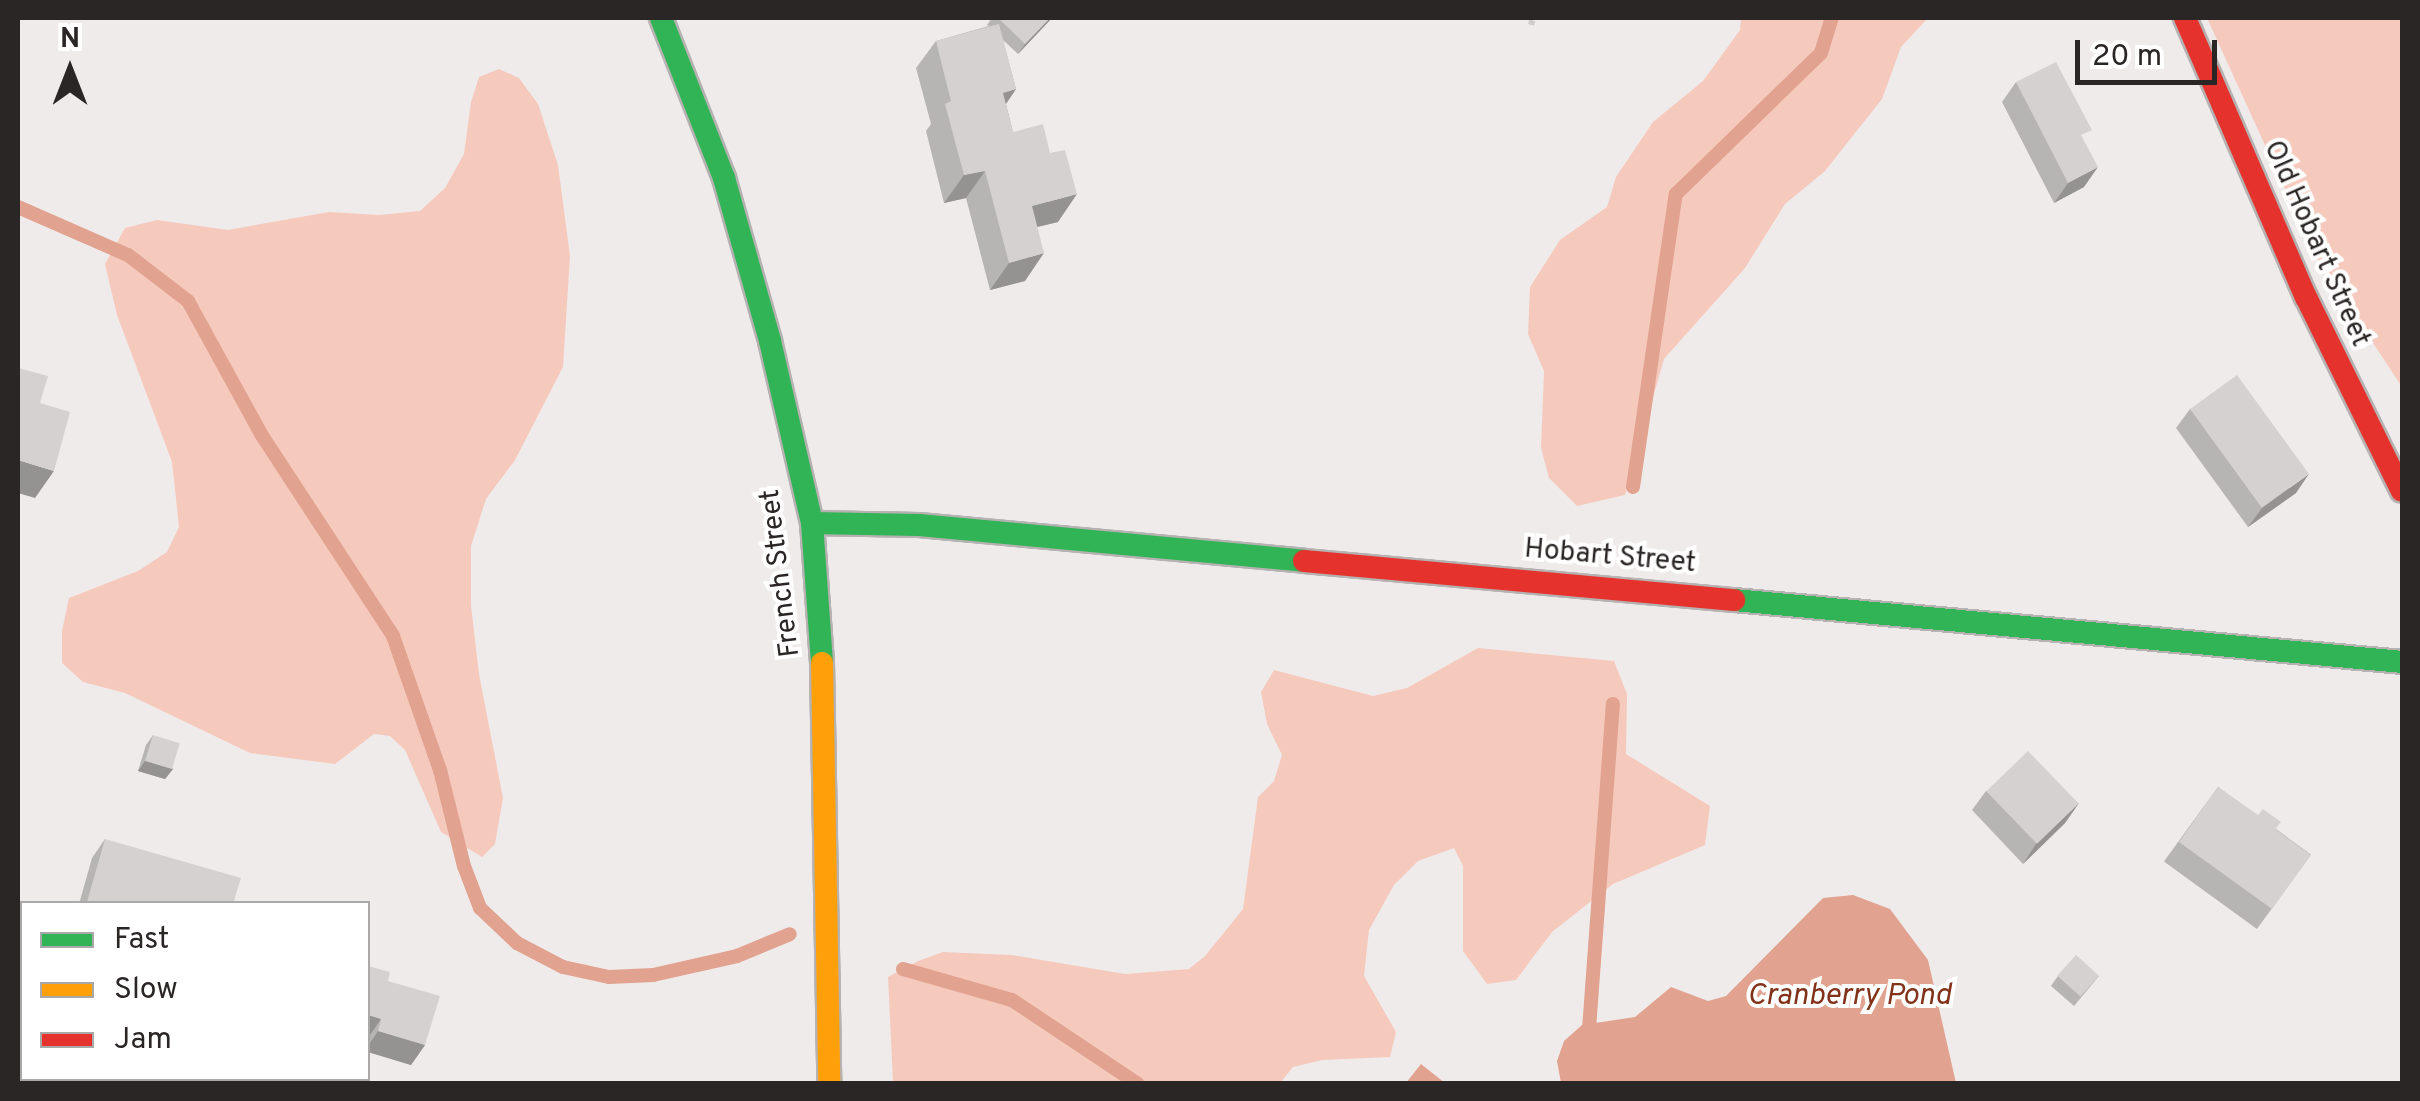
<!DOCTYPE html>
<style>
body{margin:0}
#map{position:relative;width:2420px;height:1101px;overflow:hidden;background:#f0ebeb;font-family:Overpass,sans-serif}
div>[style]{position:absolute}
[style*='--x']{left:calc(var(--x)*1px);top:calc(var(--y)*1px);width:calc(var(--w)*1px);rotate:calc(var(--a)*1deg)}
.green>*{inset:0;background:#f6c9bd}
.water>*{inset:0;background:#e1a28f}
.stream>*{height:14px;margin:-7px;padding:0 7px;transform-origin:7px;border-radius:7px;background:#e1a28f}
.path>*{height:6px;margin-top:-3px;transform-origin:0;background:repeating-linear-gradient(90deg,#cecccc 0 5px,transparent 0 13px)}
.roads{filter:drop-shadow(2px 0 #b6b2b2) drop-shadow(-2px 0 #b6b2b2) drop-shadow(0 2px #b6b2b2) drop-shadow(0 -2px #b6b2b2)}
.street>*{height:45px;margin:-22.5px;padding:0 22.5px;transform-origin:22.5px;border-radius:22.5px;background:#fdfcfc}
.fast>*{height:22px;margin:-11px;padding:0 11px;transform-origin:11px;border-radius:11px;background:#30b455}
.slow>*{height:22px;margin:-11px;padding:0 11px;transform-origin:11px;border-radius:11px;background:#ff9f0a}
.jam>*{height:22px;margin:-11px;padding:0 11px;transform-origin:11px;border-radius:11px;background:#e5322d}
.wall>*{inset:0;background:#b7b4b4;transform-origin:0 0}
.shaded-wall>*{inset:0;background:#959292}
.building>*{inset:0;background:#d5d1d1;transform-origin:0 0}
span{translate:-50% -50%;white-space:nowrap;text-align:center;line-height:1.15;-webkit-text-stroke:8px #fff;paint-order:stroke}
.street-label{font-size:28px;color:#2a2625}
.water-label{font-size:30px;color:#813219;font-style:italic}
.frame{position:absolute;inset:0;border:20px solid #2a2625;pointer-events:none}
.legend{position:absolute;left:20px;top:901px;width:350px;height:180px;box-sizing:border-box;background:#fff;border:2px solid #aaa8a8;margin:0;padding:12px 18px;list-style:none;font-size:30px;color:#2a2625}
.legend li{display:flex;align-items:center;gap:20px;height:50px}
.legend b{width:50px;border:2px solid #aaa8a8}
.north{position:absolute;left:20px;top:20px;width:100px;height:100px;-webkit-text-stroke:8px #fff;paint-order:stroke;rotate:0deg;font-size:28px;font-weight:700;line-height:40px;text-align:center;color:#2a2625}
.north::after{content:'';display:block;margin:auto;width:35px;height:45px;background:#2a2625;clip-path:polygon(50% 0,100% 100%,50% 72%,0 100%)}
.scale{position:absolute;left:2075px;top:40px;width:142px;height:45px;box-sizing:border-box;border:5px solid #2a2625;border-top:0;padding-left:12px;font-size:30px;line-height:35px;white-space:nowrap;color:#2a2625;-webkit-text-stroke:8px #fff;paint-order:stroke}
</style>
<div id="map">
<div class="green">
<i style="clip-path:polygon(1741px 18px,1928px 18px,1901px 47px,1882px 99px,1825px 171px,1785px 204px,1745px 268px,1664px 359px,1625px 495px,1577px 506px,1549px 478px,1541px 448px,1544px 371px,1528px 334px,1530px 287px,1560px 240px,1607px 207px,1616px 177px,1653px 122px,1703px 81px,1740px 30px)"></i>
<i style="clip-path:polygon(2207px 18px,2402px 18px,2402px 387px,2315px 255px)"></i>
<i style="clip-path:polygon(499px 69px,519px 78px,538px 104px,558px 165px,570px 256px,563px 367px,515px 460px,486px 499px,471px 546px,471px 605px,479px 674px,503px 798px,495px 844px,482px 857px,441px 832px,405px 750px,390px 736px,374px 734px,335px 764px,250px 753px,125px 693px,83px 682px,62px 663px,62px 631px,69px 598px,138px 571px,167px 552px,179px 527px,172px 462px,117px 315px,105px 264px,125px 228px,157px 220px,228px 230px,329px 212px,379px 215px,420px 211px,445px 188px,464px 154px,471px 102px,479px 77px)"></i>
<i style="clip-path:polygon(1478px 648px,1614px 661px,1627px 694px,1626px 754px,1710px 806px,1705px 845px,1613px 884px,1552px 932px,1516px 980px,1487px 984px,1463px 951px,1463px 866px,1454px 848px,1418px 861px,1394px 885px,1369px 930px,1364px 976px,1396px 1032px,1390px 1057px,1322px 1060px,1293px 1067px,1280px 1083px,893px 1083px,888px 977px,918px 961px,943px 952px,1012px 955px,1125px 974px,1189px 969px,1205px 956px,1243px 909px,1258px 797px,1274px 781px,1282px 755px,1267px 724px,1261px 692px,1274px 670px,1373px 696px,1407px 688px)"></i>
</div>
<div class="water">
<i style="clip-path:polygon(1853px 895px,1890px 909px,1928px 960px,1956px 1083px,1561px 1083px,1557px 1061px,1564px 1041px,1582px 1025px,1635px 1017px,1671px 987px,1708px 1001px,1726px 996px,1823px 898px)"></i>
<i style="clip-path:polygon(1421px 1064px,1445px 1083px,1406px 1083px)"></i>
</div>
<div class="stream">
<i style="--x:18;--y:207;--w:120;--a:23.6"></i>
<i style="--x:128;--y:255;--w:76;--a:37.5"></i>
<i style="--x:188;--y:301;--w:152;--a:61.2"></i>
<i style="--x:261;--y:434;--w:241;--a:56.8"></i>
<i style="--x:393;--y:636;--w:142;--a:70.7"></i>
<i style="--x:440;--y:770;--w:99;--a:76"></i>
<i style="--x:464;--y:866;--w:45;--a:69.1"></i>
<i style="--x:480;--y:908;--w:51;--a:43.4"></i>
<i style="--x:517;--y:943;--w:52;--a:27.6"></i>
<i style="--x:563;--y:967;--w:47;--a:12.3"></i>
<i style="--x:609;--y:977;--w:44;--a:-2.6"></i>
<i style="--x:653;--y:975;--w:86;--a:-12.7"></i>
<i style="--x:737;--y:956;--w:57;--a:-22.5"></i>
<i style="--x:1633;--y:487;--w:296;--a:-81.7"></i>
<i style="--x:1676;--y:194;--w:202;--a:-44.2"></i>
<i style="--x:1821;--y:53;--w:37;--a:-73"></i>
<i style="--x:903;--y:969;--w:113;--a:15.9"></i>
<i style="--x:1012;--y:1000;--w:151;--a:33.7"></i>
<i style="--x:1588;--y:1043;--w:340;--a:-85.8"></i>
</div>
<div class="path">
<i style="--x:1531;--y:25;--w:7;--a:-74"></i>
</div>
<div class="roads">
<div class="street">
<i style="--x:18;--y:1035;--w:4;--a:27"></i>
<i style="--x:141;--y:1078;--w:17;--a:21"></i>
</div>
<div class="fast">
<i style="--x:661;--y:18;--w:172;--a:68.5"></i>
<i style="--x:724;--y:178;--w:169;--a:74.2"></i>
<i style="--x:770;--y:341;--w:187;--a:77"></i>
<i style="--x:812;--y:523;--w:140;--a:85.9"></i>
<i style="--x:812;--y:523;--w:107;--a:1.1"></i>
<i style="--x:919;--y:525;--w:387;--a:5.3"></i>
<i style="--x:1734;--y:600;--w:671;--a:5.3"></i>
</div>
<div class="slow">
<i style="--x:822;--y:663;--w:421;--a:89"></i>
</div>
<div class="jam">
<i style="--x:2185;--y:18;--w:304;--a:66.6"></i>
<i style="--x:2306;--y:297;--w:216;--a:63.7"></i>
<i style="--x:1304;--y:561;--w:432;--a:5.2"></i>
</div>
</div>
<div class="wall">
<i style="clip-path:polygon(992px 18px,1052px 18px,1018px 54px,1003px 40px,1016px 89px,1006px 104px,1013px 132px,1058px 222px,1037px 227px,1025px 281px,990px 290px,966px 198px,944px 203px,926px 131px,931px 124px,916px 68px,936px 41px,989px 26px,987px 25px)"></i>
<i style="clip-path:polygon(2016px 82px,2084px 141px,2084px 187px,2054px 203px,2002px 102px)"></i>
<i style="clip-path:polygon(2190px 409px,2296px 493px,2248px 527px,2176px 428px)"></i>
<i style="clip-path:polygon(153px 735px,173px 769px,165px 779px,138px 771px,146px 745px)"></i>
<i style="left:2218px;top:787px;width:115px;height:92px;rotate:36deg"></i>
<i style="clip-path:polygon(1986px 791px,2079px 803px,2065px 823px,2023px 864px,1972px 810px)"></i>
<i style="clip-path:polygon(105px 839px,233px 904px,79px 904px,92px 858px)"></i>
<i style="clip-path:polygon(368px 966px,388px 981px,425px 1045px,411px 1065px,368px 1052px)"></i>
<i style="clip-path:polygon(2058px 976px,2099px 976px,2074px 1006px,2051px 986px)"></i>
</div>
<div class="shaded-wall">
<i style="clip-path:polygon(1050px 18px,1052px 18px,1018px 54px,1025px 44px)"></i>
<i style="clip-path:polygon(1016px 89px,997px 117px,1003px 93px)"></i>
<i style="clip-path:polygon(2098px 167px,2084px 187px,2054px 203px,2068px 183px)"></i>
<i style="clip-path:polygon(985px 171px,966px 198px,944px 203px,964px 175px)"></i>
<i style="clip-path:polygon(1077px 194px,1058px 222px,1012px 233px,1032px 206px)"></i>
<i style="clip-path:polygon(1044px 253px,1025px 281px,990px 290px,1009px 263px)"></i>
<i style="clip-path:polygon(18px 460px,54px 471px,35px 498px,18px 493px)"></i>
<i style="clip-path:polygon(2309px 474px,2296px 493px,2248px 527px,2262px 508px)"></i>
<i style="clip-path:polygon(145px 761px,173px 769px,165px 779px,138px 771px)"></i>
<i style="clip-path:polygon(2079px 803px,2065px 823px,2023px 864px,2036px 844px)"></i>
<i style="clip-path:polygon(368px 1015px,381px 1019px,368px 1038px)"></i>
<i style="clip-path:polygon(378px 1031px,425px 1045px,411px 1065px,368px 1052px,368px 1046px)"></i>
</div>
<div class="building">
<i style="clip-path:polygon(998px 18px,1050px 18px,1025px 44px)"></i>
<i style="clip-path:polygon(999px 24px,1016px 89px,1003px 93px,1013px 132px,1043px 124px,1050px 153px,1065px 150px,1077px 194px,1032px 206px,1044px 253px,1009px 263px,985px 171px,964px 175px,945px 104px,951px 101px,936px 41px)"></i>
<i style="clip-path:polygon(2056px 62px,2092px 130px,2081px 135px,2098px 167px,2068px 183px,2016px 82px)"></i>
<i style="clip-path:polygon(18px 368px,48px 376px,40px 403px,70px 412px,54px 471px,18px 460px)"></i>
<i style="left:2237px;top:375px;width:122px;height:58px;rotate:54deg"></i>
<i style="left:153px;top:735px;width:28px;height:27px;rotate:17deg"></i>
<i style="left:2028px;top:751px;width:73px;height:58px;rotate:46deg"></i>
<i style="clip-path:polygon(2218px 787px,2258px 815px,2263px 809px,2281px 822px,2275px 829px,2311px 855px,2272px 909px,2179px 842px)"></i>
<i style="clip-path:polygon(105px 839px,241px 878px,233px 904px,92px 904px,87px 902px)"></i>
<i style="left:2076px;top:955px;width:31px;height:28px;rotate:42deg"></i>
<i style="clip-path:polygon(368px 966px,390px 972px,388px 981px,440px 996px,425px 1045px,378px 1031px,381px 1019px,368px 1015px)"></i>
<i style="left:27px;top:1078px;width:45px;height:6px"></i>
</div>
<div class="street-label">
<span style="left:2316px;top:244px;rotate:66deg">Old Hobart Street</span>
<span style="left:1610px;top:557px;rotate:5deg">Hobart Street</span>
<span style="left:781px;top:573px;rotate:-97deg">French Street</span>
</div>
<div class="water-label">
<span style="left:1849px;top:997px">Cranberry Pond</span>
</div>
<div class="frame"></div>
<ul class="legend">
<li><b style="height:12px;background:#30b455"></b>Fast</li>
<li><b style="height:12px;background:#ff9f0a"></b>Slow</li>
<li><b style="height:12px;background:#e5322d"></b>Jam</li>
</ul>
<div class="north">N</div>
<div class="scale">20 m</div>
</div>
